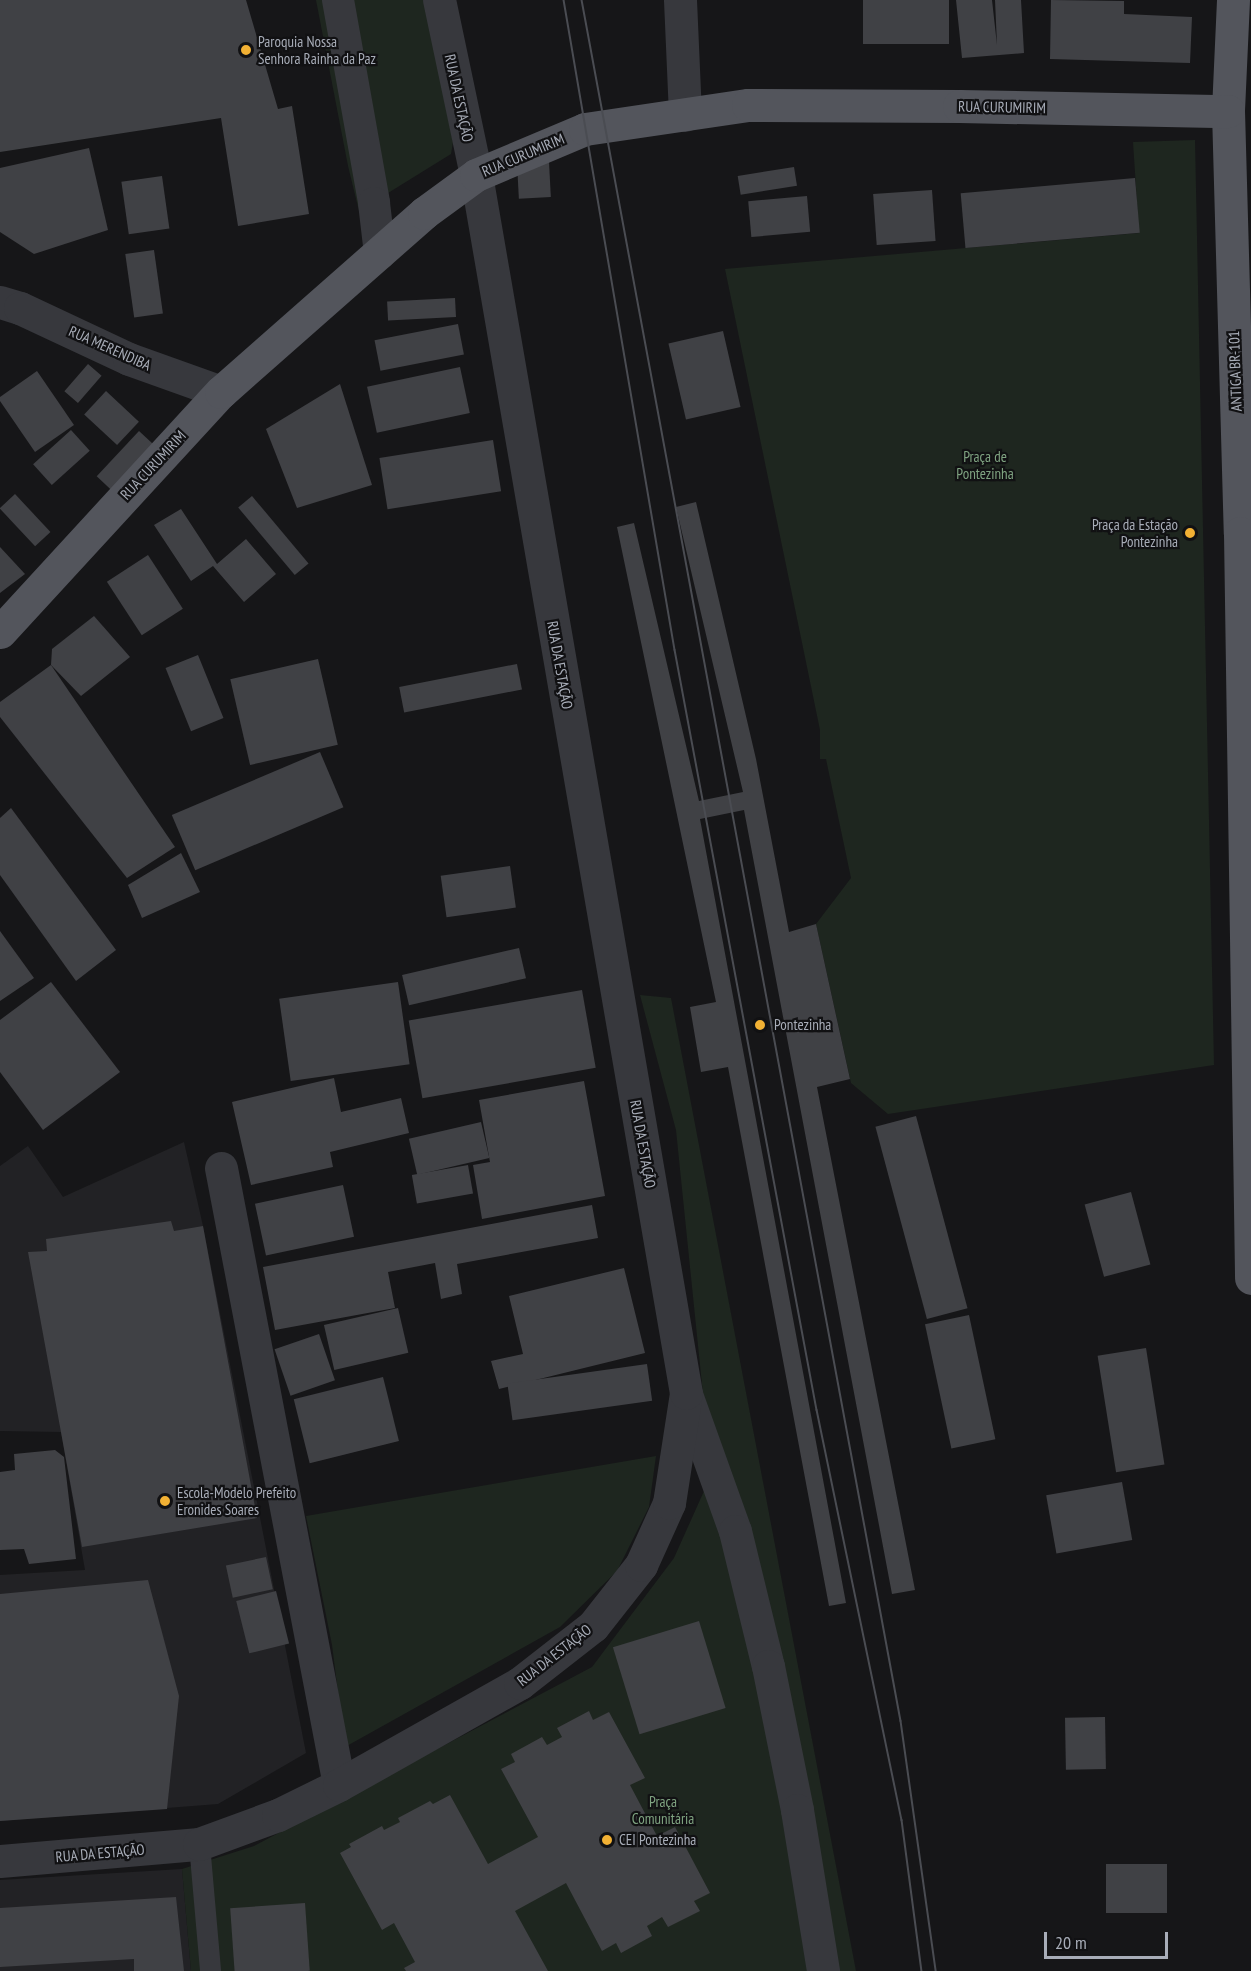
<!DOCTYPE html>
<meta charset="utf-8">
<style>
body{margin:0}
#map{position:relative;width:1251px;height:1971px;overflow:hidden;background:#161618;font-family:"PT Sans Narrow",sans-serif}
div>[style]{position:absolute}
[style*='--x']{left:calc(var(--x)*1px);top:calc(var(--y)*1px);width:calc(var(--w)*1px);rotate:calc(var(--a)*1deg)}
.built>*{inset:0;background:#222225}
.green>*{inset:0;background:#1e261f}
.building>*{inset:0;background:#404145;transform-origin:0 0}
.service>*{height:21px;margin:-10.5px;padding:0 10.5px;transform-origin:10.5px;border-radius:10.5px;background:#37383d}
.pedestrian>*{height:32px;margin:-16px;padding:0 16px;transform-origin:16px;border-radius:16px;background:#37383d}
.minor>*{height:33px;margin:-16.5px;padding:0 16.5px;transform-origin:16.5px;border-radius:16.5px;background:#37383d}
.primary>*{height:33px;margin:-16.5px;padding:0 16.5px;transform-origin:16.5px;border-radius:16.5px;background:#53555c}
.tram>*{height:1.5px;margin:-0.75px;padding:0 0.75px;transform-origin:0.75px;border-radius:0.75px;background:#4a4c52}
.dots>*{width:16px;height:16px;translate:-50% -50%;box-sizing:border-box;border:3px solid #111113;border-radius:50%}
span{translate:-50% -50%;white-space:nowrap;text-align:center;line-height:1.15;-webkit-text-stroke:4.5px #111113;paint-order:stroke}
.poi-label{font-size:15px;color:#a8adb8}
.left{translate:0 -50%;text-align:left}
.right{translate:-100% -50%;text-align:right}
.street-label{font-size:15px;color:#a8adb8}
.park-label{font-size:15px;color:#7fa381}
.scale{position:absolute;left:1044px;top:1932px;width:124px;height:27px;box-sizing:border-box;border:3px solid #a8adb8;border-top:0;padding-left:8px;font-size:18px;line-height:21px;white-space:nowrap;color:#a8adb8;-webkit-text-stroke:4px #111113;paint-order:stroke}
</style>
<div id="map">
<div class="built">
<i style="clip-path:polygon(184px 1142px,203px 1226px,306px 1753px,218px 1804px,0 1821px,0 1575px,85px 1570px,61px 1432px,0 1431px,0 1166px,28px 1146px,63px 1197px)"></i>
<i style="clip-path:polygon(182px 1869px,191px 1971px,0 1971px,0 1880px)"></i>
</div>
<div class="green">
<i style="clip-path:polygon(316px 0,425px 0,453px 142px,451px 154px,359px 211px,348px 166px)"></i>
<i style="clip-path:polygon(1195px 140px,1214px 1065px,888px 1114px,851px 1083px,816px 924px,851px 878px,826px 759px,820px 759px,820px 730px,725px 269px,1139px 233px,1133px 142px)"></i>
<i style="clip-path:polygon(640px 995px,671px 998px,856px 1971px,191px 1971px,182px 1869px,254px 1846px,592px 1667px,674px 1558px,704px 1491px,704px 1404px,676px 1130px)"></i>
<i style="clip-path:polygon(656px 1456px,649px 1507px,617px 1571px,560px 1627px,345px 1747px,332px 1645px,306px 1516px)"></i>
</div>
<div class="building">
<i style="clip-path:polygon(0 0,246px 0,278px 109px,292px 106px,309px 214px,238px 226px,221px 118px,0 152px)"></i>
<i style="left:863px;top:0;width:86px;height:44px"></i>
<i style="clip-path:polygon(956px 0,992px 0,997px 45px,995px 0,1021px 0,1024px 53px,962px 58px)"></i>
<i style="clip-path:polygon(1051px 0,1124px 1px,1124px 14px,1192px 17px,1190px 63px,1050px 59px)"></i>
<i style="clip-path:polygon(89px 148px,108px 230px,34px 254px,0 232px,0 168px)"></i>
<i style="left:549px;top:162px;width:35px;height:32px;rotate:87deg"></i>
<i style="left:794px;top:167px;width:19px;height:57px;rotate:81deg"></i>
<i style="left:162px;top:176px;width:53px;height:41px;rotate:82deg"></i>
<i style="left:1135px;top:178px;width:55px;height:175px;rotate:85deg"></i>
<i style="left:932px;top:190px;width:51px;height:59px;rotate:86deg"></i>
<i style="left:807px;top:196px;width:36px;height:59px;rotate:85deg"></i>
<i style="left:154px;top:250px;width:64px;height:29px;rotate:82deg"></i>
<i style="left:455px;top:298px;width:19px;height:68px;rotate:87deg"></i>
<i style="left:458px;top:324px;width:31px;height:85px;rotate:79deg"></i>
<i style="left:723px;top:331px;width:78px;height:56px;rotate:77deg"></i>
<i style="left:88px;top:364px;width:18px;height:36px;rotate:41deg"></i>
<i style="left:460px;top:367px;width:47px;height:95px;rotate:78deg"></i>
<i style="clip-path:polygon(37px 371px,74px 425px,35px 452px,0 401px,0 397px)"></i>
<i style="clip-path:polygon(340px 384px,372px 485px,297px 508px,266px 429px)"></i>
<i style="left:106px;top:391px;width:45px;height:32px;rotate:43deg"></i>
<i style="left:71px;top:430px;width:28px;height:51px;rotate:48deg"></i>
<i style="left:139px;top:431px;width:21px;height:62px;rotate:43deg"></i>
<i style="left:493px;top:440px;width:52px;height:115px;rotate:81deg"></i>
<i style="left:15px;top:494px;width:52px;height:21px;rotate:47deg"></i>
<i style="left:252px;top:496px;width:88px;height:18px;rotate:50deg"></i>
<i style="clip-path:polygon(696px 502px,756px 759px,789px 932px,816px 924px,850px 1079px,817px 1087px,915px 1590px,892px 1594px,744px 810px,700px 819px,846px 1603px,829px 1606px,728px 1067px,701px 1072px,690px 1007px,716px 1002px,617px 527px,634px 523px,699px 801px,743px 792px,676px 507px)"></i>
<i style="clip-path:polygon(181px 509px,217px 564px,246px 539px,276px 574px,244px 602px,213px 566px,191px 581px,154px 525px)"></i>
<i style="clip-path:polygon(0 547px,25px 574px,0 593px)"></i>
<i style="left:148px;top:555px;width:64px;height:49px;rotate:57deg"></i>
<i style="clip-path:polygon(94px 616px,130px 657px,81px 696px,51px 665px,52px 649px)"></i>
<i style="left:198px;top:655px;width:68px;height:35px;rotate:68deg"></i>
<i style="left:318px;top:659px;width:88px;height:90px;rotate:77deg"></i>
<i style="left:517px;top:664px;width:26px;height:120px;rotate:79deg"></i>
<i style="clip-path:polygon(51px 665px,175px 847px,127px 878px,0 717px,0 702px)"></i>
<i style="left:320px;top:752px;width:60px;height:161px;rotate:67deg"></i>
<i style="clip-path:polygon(11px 808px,116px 950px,76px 981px,0 875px,0 818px)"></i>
<i style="clip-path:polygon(181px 853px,200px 892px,142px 918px,128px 885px)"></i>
<i style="left:510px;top:866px;width:42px;height:70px;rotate:82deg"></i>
<i style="clip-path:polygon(0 931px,34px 978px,0 1001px)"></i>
<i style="left:519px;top:948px;width:31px;height:120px;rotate:77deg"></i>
<i style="clip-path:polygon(51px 982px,120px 1072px,43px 1130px,0 1072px,0 1020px)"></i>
<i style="left:398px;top:982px;width:83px;height:120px;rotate:82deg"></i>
<i style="left:582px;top:990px;width:79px;height:176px;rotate:80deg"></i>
<i style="clip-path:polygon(334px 1078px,341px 1112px,401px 1098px,409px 1133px,330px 1152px,333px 1167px,251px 1185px,232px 1102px)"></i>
<i style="clip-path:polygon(584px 1081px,605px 1196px,482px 1219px,473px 1165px,490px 1162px,479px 1100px)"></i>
<i style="left:916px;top:1116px;width:199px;height:42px;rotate:75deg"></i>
<i style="left:481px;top:1122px;width:37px;height:74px;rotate:77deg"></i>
<i style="left:468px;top:1165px;width:29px;height:57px;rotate:80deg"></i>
<i style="left:343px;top:1185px;width:53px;height:90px;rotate:78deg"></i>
<i style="left:1131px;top:1192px;width:75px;height:48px;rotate:75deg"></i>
<i style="clip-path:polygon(592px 1205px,598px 1238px,457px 1264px,462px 1294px,441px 1299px,435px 1263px,388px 1272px,395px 1308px,275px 1330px,263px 1267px)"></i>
<i style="clip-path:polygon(171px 1221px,174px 1231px,203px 1226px,257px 1518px,82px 1547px,28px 1252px,47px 1251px,46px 1239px)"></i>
<i style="clip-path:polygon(624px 1268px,645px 1353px,499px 1389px,491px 1361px,523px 1354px,509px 1296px)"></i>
<i style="left:398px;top:1308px;width:46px;height:76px;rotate:77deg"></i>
<i style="left:969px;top:1315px;width:127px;height:45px;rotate:78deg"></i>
<i style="left:319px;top:1334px;width:49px;height:47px;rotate:71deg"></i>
<i style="left:1146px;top:1348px;width:118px;height:49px;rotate:81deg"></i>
<i style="left:647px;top:1364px;width:37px;height:141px;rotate:82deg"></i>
<i style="left:383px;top:1377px;width:66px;height:92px;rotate:76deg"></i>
<i style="clip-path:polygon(55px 1450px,64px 1457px,76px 1559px,29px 1564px,24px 1549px,0 1550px,0 1472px,15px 1470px,14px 1454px)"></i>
<i style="left:1122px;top:1482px;width:59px;height:77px;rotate:80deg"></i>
<i style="left:266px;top:1557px;width:33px;height:41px;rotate:78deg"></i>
<i style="clip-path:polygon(148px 1580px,179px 1696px,167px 1809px,0 1821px,0 1594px)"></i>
<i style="left:276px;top:1591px;width:54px;height:41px;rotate:76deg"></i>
<i style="left:699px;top:1621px;width:91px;height:90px;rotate:73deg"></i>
<i style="clip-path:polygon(589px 1711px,593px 1720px,609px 1712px,645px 1778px,630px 1785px,657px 1836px,675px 1827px,710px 1893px,694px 1901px,700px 1911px,668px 1927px,662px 1917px,647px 1926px,652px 1936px,621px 1953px,616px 1943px,602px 1951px,566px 1883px,515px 1911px,548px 1971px,406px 1971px,404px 1968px,415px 1962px,394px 1923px,382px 1930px,340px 1853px,351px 1847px,349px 1844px,382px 1826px,384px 1830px,400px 1822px,398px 1818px,430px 1801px,433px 1804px,450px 1795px,488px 1864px,538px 1837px,501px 1769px,515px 1762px,511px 1754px,542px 1737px,547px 1745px,562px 1737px,557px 1728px)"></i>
<i style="left:1105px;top:1717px;width:52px;height:40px;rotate:89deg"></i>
<i style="left:1167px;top:1864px;width:49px;height:61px;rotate:90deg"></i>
<i style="clip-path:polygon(176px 1897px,184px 1971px,134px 1971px,134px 1959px,0 1967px,0 1908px)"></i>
<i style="left:305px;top:1903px;width:68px;height:75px;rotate:86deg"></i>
</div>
<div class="service">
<i style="--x:199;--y:1844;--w:127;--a:85"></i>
</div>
<div class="pedestrian">
<i style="--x:338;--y:0;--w:206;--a:79.9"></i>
<i style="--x:374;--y:203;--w:51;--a:83.3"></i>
</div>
<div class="minor">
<i style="--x:680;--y:0;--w:115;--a:87.5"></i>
<i style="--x:0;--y:302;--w:21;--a:17"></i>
<i style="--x:20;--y:308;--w:120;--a:25.1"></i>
<i style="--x:129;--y:359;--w:98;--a:19.7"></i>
<i style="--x:221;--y:1168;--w:628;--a:79.17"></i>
<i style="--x:687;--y:1397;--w:142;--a:70.3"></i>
<i style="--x:735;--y:1531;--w:139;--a:76.3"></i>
<i style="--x:768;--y:1666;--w:147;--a:78.6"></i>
<i style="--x:797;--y:1810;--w:163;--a:80.8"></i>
<i style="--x:0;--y:1861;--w:200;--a:-4.9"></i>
<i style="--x:199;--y:1844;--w:84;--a:-20.2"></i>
<i style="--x:278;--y:1815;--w:68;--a:-26.2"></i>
<i style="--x:339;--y:1785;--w:208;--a:-29.4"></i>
<i style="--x:520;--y:1683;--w:93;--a:-38"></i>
<i style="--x:593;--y:1626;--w:78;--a:-51.8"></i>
<i style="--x:641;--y:1565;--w:68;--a:-65.7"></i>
<i style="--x:669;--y:1503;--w:111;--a:-81.2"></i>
<i style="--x:686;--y:1393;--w:1236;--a:-99.78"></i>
<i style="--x:476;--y:175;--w:179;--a:-101.9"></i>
</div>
<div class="primary">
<i style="--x:1233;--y:0;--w:111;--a:92.6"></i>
<i style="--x:1228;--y:111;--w:422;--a:88.4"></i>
<i style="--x:1240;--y:533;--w:745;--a:89.15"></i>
<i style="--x:0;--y:632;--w:326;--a:-47.4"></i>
<i style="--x:221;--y:392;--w:271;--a:-41.4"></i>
<i style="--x:424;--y:213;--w:64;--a:-36.2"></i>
<i style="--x:476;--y:175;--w:118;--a:-22.9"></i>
<i style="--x:585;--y:129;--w:165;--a:-8.4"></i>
<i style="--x:748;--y:105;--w:211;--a:0.3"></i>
<i style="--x:959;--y:106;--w:269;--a:1.1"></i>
</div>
<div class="tram">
<i style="--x:564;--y:0;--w:659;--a:80.31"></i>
<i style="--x:675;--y:650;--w:773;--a:79.42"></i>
<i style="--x:817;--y:1410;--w:419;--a:78.3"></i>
<i style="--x:902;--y:1820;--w:152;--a:82.5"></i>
<i style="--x:582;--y:0;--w:1750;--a:79.5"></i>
<i style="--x:901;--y:1721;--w:252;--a:82"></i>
</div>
<div class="dots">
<i style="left:246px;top:50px;background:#f2b134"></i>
<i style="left:1190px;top:533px;background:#f2b134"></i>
<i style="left:760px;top:1025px;background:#f2b134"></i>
<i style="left:165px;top:1501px;background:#f2b134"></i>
<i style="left:607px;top:1840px;background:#f2b134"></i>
</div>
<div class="poi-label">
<span class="left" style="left:258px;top:50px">Paroquia Nossa<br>Senhora Rainha da Paz</span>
<span class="right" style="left:1178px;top:533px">Praça da Estação<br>Pontezinha</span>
<span class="left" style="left:774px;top:1025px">Pontezinha</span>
<span class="left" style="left:177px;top:1501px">Escola-Modelo Prefeito<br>Eronides Soares</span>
<span class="left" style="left:619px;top:1840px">CEI Pontezinha</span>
</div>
<div class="street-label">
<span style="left:459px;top:98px;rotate:78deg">RUA DA ESTAÇÃO</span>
<span style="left:1002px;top:107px;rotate:1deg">RUA CURUMIRIM</span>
<span style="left:523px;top:155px;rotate:-23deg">RUA CURUMIRIM</span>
<span style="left:110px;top:348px;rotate:24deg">RUA MERENDIBA</span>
<span style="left:1235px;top:371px;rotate:-92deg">ANTIGA BR-101</span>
<span style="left:153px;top:465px;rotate:-47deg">RUA CURUMIRIM</span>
<span style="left:560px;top:665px;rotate:80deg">RUA DA ESTAÇÃO</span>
<span style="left:643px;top:1144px;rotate:80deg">RUA DA ESTAÇÃO</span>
<span style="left:554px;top:1655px;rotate:-38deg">RUA DA ESTAÇÃO</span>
<span style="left:100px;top:1853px;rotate:-5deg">RUA DA ESTAÇÃO</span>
</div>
<div class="park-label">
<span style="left:985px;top:465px">Praça de<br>Pontezinha</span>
<span style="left:663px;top:1810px">Praça<br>Comunitária</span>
</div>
<div class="scale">20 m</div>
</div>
